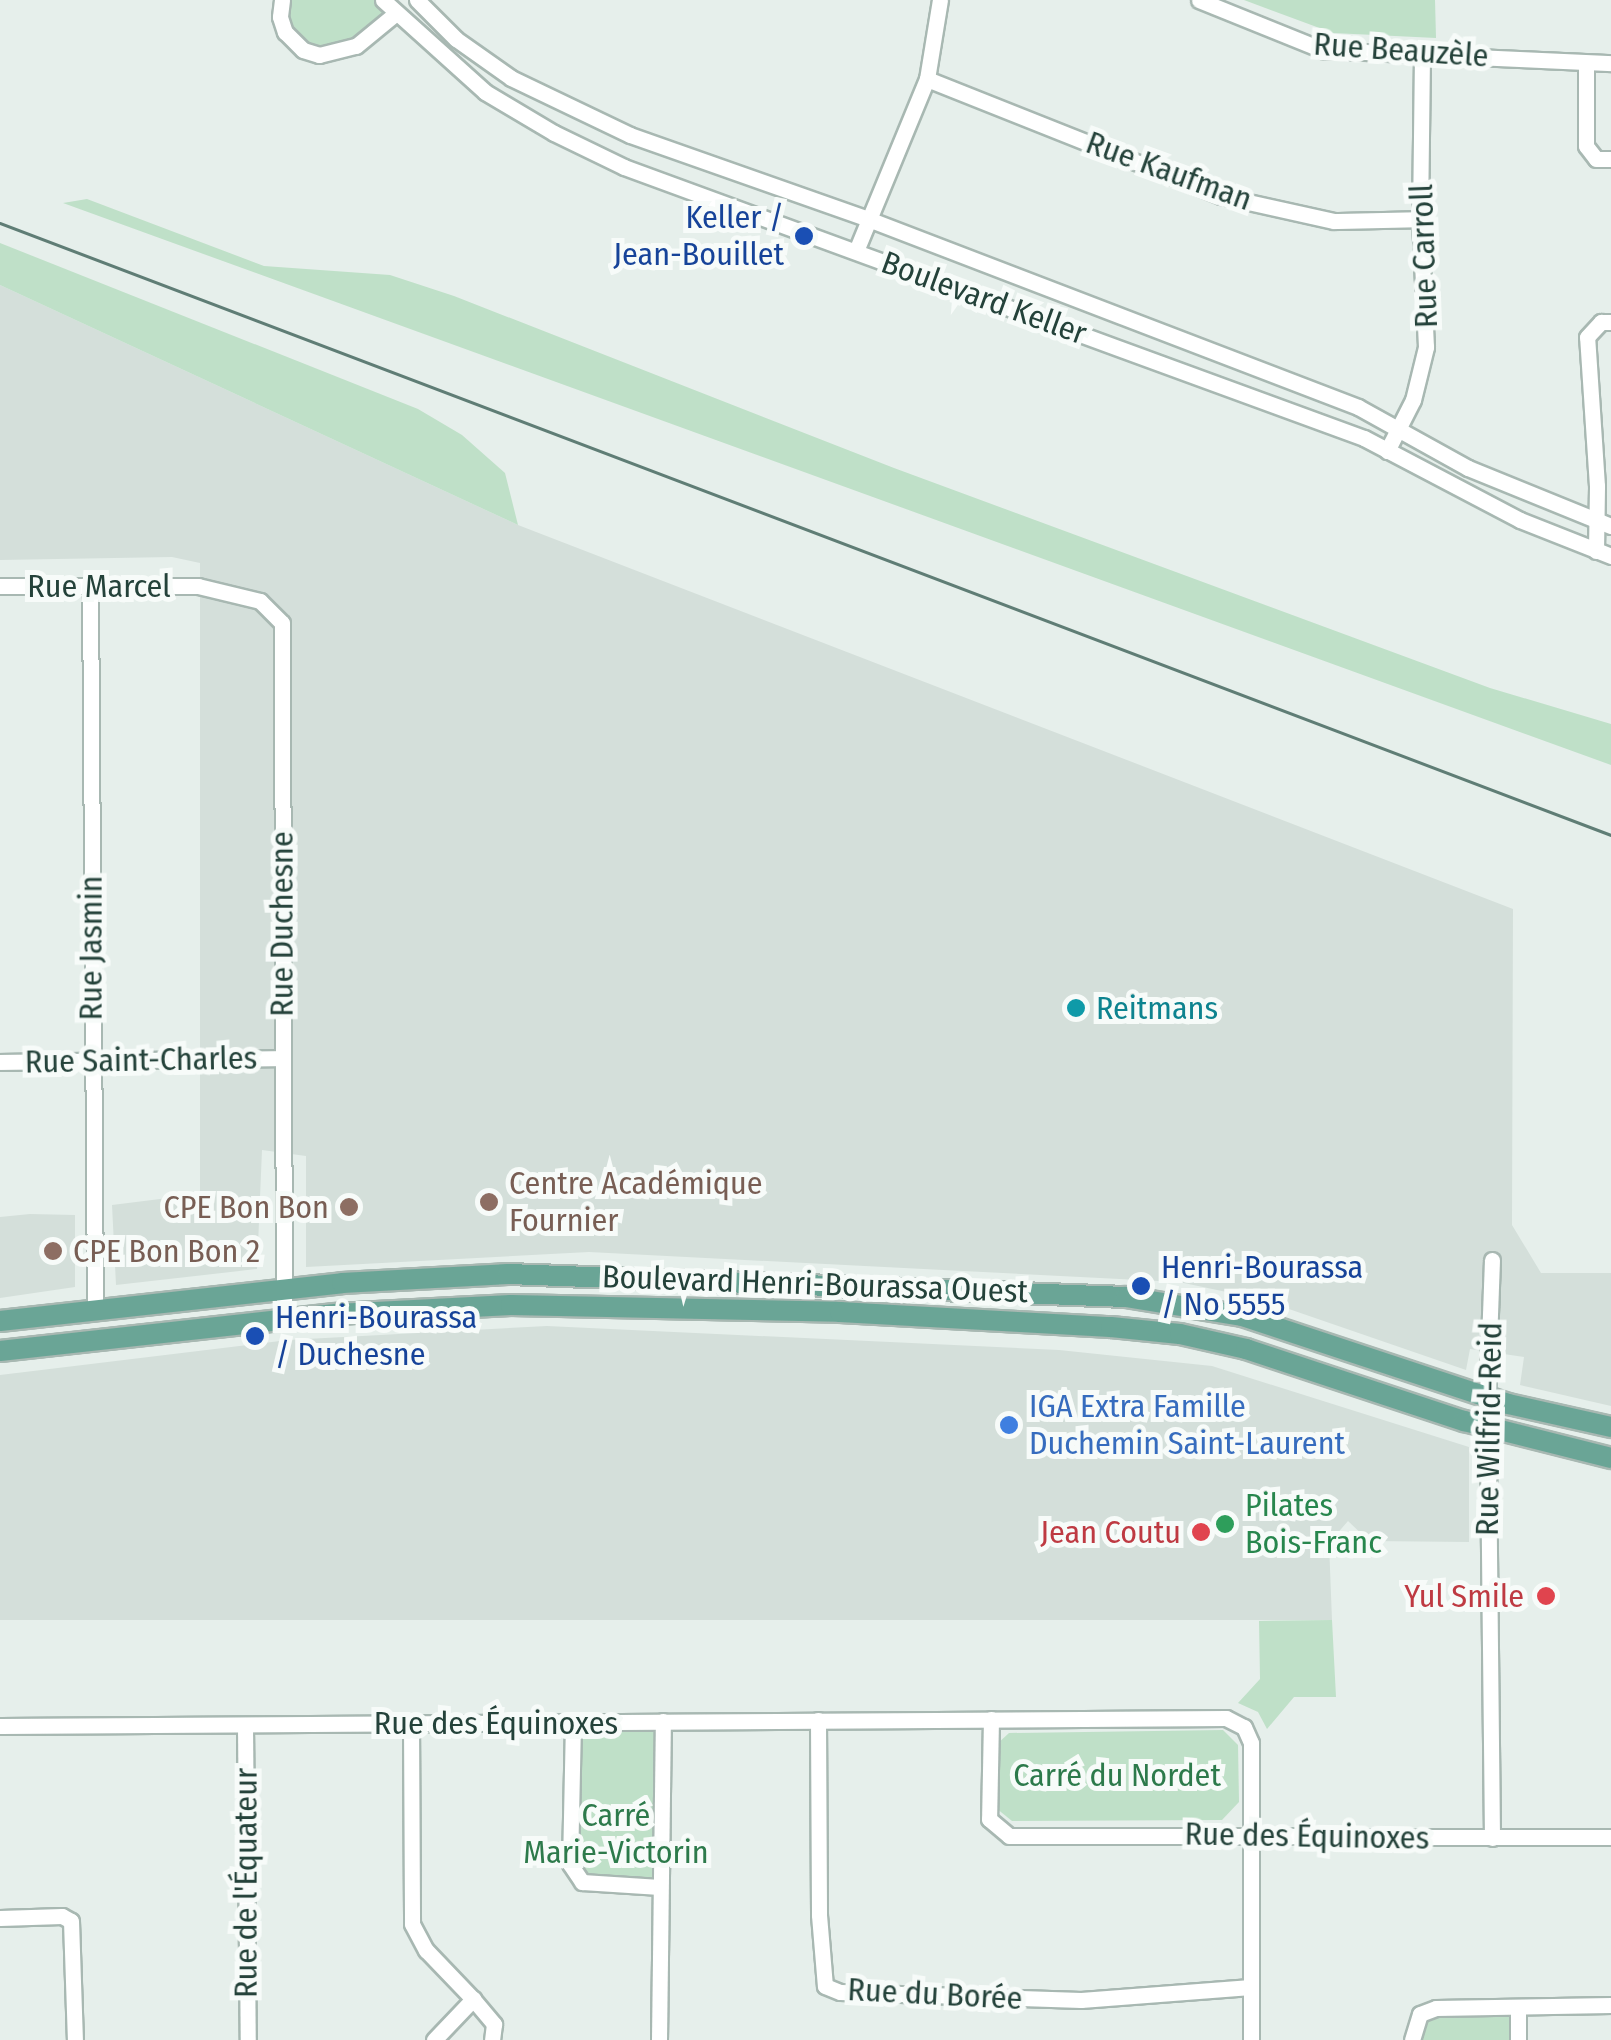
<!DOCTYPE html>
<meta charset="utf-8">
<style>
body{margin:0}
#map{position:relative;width:1611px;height:2040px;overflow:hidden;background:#e6efeb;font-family:"Fira Sans Condensed",sans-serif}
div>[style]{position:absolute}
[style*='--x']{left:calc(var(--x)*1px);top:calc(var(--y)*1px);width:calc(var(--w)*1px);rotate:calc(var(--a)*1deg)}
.built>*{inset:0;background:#d4dfda}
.green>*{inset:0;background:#bfe0c8}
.roads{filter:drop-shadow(2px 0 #a8b8b2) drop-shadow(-2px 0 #a8b8b2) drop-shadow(0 2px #a8b8b2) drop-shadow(0 -2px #a8b8b2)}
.minor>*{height:15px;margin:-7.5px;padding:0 7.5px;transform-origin:7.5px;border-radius:7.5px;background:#fff}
.major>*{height:20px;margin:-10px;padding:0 10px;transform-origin:10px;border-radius:10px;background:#6aa596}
.tram>*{height:2.5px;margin:-1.25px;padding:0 1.25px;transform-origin:1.25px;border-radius:1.25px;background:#5f7d75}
.dots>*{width:28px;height:28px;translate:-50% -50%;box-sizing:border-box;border:5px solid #f7fbf9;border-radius:50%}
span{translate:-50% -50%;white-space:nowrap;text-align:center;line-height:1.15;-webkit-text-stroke:10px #f7fbf9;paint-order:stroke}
.street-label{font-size:32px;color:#24423a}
.transit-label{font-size:32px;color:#164399}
.right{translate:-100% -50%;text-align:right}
.left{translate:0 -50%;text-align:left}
.culture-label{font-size:32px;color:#0d838f}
.education-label{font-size:32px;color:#785e54}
.shop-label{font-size:32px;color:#366cbe}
.leisure-label{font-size:32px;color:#27864d}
.health-label{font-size:32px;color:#be3a42}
.park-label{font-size:32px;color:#2d7a4b}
</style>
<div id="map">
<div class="built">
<i style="clip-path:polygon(0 285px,518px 525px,1513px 909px,1512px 1225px,1541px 1273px,1611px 1273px,1611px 1406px,1520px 1385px,1524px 1357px,1470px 1349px,1466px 1370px,1260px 1299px,1179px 1282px,589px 1252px,306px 1267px,306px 1156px,262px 1150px,257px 1269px,116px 1285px,112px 1205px,200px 1194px,200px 563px,172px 557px,0 560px)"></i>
<i style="clip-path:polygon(30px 1214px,75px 1215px,75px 1287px,0 1298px,0 1217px)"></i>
<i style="clip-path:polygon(547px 1326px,1059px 1350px,1212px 1366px,1469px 1447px,1469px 1542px,1369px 1541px,1348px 1521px,1329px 1543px,1332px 1620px,0 1620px,0 1375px,288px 1340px)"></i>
</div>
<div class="green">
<i style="clip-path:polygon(288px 0,376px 0,385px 12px,339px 48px,325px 49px,306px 44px,290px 26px)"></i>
<i style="clip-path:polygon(1244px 0,1435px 0,1436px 38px,1333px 33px)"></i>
<i style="clip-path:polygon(87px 199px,264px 266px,390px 275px,454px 296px,894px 468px,1490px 688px,1611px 724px,1611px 765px,63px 203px)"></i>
<i style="clip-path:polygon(0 243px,418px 409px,462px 435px,505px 473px,518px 525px,0 285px)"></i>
<i style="clip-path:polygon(1332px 1620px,1336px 1697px,1294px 1697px,1267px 1729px,1258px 1712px,1238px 1703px,1260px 1679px,1259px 1621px)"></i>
<i style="clip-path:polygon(663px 1721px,660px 1887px,582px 1882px,570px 1864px,573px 1722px)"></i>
<i style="clip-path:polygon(1223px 1730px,1238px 1745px,1239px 1802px,1222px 1820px,1012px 1821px,996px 1808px,996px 1745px,1009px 1733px)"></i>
<i style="clip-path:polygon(1518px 2007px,1518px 2040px,1412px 2040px,1420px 2014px)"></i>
</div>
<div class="roads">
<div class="minor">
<i style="--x:282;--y:0;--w:17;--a:97"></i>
<i style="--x:280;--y:17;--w:16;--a:72"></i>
<i style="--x:285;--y:32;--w:25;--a:45"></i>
<i style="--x:303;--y:50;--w:17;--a:17"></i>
<i style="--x:319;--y:55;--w:38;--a:-14"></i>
<i style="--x:356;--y:46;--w:50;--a:-39.4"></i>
<i style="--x:383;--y:0;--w:137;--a:42"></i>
<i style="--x:485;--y:92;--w:80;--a:30.7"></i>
<i style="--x:554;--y:133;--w:78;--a:25.9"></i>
<i style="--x:624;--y:167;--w:788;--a:20.11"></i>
<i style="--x:1364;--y:438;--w:176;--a:27.7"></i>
<i style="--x:1520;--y:520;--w:98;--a:21.6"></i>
<i style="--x:417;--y:0;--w:55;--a:45"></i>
<i style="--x:456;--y:39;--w:67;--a:35.3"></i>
<i style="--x:511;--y:78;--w:132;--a:25.6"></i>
<i style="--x:630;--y:135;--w:252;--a:19.4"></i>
<i style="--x:868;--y:219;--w:525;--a:20.99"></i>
<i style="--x:1358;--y:407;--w:126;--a:29"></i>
<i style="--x:1468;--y:468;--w:154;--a:22.1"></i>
<i style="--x:1199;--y:0;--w:134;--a:22"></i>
<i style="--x:1323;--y:50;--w:288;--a:2.6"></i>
<i style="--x:1586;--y:63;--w:83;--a:90"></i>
<i style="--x:1586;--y:146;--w:16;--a:52"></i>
<i style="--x:1596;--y:159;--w:15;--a:0"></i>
<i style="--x:927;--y:79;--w:316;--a:21.7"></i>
<i style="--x:1221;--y:196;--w:116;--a:12.5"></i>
<i style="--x:1334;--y:221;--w:86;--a:-1.3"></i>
<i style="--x:856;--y:251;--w:186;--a:-67.6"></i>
<i style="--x:927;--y:79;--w:80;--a:-80.7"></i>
<i style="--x:1387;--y:451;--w:57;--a:-63"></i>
<i style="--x:1413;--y:400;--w:55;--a:-76.2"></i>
<i style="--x:1426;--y:347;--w:128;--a:-92.7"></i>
<i style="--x:1420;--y:219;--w:167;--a:-89.3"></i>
<i style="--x:1596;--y:551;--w:65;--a:-89.1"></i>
<i style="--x:1597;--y:486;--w:149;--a:-93.8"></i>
<i style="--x:1587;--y:337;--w:21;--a:-47"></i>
<i style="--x:1601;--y:322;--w:10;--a:0"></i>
<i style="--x:0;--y:586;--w:198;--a:0"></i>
<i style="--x:198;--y:586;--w:64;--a:13.6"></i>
<i style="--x:260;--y:601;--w:31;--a:45"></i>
<i style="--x:282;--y:623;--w:697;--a:89.84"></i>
<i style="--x:90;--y:586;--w:724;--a:89.6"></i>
<i style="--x:0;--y:1062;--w:282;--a:-0.8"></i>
<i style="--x:991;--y:1719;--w:100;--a:91.1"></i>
<i style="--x:989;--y:1819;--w:26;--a:40"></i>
<i style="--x:1009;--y:1836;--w:602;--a:0.1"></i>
<i style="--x:818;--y:1720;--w:195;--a:89.7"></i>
<i style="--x:819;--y:1915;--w:71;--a:85.2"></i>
<i style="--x:825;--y:1986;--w:16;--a:22"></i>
<i style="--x:840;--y:1992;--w:241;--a:1.9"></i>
<i style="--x:1081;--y:2000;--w:170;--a:-4.4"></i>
<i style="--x:573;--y:1722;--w:142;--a:91.2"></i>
<i style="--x:570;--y:1864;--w:22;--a:56"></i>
<i style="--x:582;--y:1882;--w:78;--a:3.7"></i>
<i style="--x:411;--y:1723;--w:201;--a:89.7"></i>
<i style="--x:412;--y:1924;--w:30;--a:62"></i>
<i style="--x:426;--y:1950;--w:68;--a:46.2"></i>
<i style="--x:245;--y:1725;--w:315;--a:89.5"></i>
<i style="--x:0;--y:1726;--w:1226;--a:-0.37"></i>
<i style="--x:1226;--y:1718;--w:20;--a:27"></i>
<i style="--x:1244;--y:1727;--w:17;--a:66"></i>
<i style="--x:1251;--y:1743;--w:297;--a:90"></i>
<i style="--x:1492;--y:1838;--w:442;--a:-90.6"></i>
<i style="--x:1487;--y:1396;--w:136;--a:-87.9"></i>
<i style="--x:0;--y:1918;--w:62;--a:-1.8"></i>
<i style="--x:62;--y:1916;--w:10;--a:29"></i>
<i style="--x:71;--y:1921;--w:119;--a:88.1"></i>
<i style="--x:1518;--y:2007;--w:33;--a:90"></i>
<i style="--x:434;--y:2040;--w:57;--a:-46.4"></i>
<i style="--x:473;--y:1999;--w:33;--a:50"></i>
<i style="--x:494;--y:2024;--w:16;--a:97"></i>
<i style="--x:659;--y:2040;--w:319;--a:-89.3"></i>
<i style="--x:1412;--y:2040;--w:27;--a:-73"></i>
<i style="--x:1420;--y:2014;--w:17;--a:-21"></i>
<i style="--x:1436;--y:2008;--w:175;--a:-1"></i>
</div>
<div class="major">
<i style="--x:0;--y:1321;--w:344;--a:-6.3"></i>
<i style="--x:342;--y:1283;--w:166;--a:-3.1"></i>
<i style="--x:508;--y:1274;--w:618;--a:2.13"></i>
<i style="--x:1126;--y:1297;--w:118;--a:9.3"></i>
<i style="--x:1242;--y:1316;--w:280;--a:18.3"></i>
<i style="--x:1508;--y:1404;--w:106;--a:12.6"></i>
<i style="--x:0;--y:1351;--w:339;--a:-6.3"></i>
<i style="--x:337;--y:1314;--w:174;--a:-3"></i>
<i style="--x:511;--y:1305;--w:329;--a:1.2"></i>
<i style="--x:840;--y:1312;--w:271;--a:3.2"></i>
<i style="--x:1111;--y:1327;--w:69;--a:5.8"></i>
<i style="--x:1180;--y:1334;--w:68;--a:12.8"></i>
<i style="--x:1246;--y:1349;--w:230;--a:18.3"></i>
<i style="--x:1464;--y:1421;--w:152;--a:14.1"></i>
</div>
</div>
<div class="tram">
<i style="--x:0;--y:223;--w:1723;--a:20.8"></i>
</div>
<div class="dots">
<i style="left:804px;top:236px;background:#1a4fb4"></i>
<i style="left:1076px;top:1008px;background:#0f9aa8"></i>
<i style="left:489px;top:1202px;background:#8d6e63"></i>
<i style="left:349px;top:1207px;background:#8d6e63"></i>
<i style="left:53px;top:1251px;background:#8d6e63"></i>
<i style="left:1141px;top:1286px;background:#1a4fb4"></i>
<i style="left:255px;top:1336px;background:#1a4fb4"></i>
<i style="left:1009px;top:1425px;background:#3f7fe0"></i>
<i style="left:1225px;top:1524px;background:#2e9e5b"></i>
<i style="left:1201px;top:1532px;background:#e0444e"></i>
<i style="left:1546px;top:1596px;background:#e0444e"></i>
</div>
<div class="street-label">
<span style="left:1401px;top:50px;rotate:4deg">Rue Beauzèle</span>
<span style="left:1169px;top:171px;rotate:20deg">Rue Kaufman</span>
<span style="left:1424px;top:256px;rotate:-92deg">Rue Carroll</span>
<span style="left:984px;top:298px;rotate:20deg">Boulevard Keller</span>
<span style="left:99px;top:586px">Rue Marcel</span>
<span style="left:282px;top:924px;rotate:-90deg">Rue Duchesne</span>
<span style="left:91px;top:948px;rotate:-90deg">Rue Jasmin</span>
<span style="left:141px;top:1060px;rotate:-1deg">Rue Saint-Charles</span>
<span style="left:815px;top:1284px;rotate:2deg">Boulevard Henri-Bourassa Ouest</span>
<span style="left:1489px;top:1429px;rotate:-89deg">Rue Wilfrid-Reid</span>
<span style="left:496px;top:1723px">Rue des Équinoxes</span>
<span style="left:1307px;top:1836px;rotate:1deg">Rue des Équinoxes</span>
<span style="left:246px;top:1883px;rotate:-90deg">Rue de l'Équateur</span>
<span style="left:935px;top:1994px;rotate:3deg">Rue du Borée</span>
</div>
<div class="transit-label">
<span class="right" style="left:784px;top:236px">Keller /<br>Jean-Bouillet</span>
<span class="left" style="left:1161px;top:1286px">Henri-Bourassa<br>/ No 5555</span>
<span class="left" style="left:275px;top:1336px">Henri-Bourassa<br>/ Duchesne</span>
</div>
<div class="culture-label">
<span class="left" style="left:1096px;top:1008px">Reitmans</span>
</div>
<div class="education-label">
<span class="left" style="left:509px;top:1202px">Centre Académique<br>Fournier</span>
<span class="right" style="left:329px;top:1207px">CPE Bon Bon</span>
<span class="left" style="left:73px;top:1251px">CPE Bon Bon 2</span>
</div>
<div class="shop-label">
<span class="left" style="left:1029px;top:1425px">IGA Extra Famille<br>Duchemin Saint-Laurent</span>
</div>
<div class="leisure-label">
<span class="left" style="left:1245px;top:1524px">Pilates<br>Bois-Franc</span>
</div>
<div class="health-label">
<span class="right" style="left:1181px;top:1532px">Jean Coutu</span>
<span class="right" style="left:1524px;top:1596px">Yul Smile</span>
</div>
<div class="park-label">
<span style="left:1117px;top:1775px">Carré du Nordet</span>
<span style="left:616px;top:1834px">Carré<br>Marie-Victorin</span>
</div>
</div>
